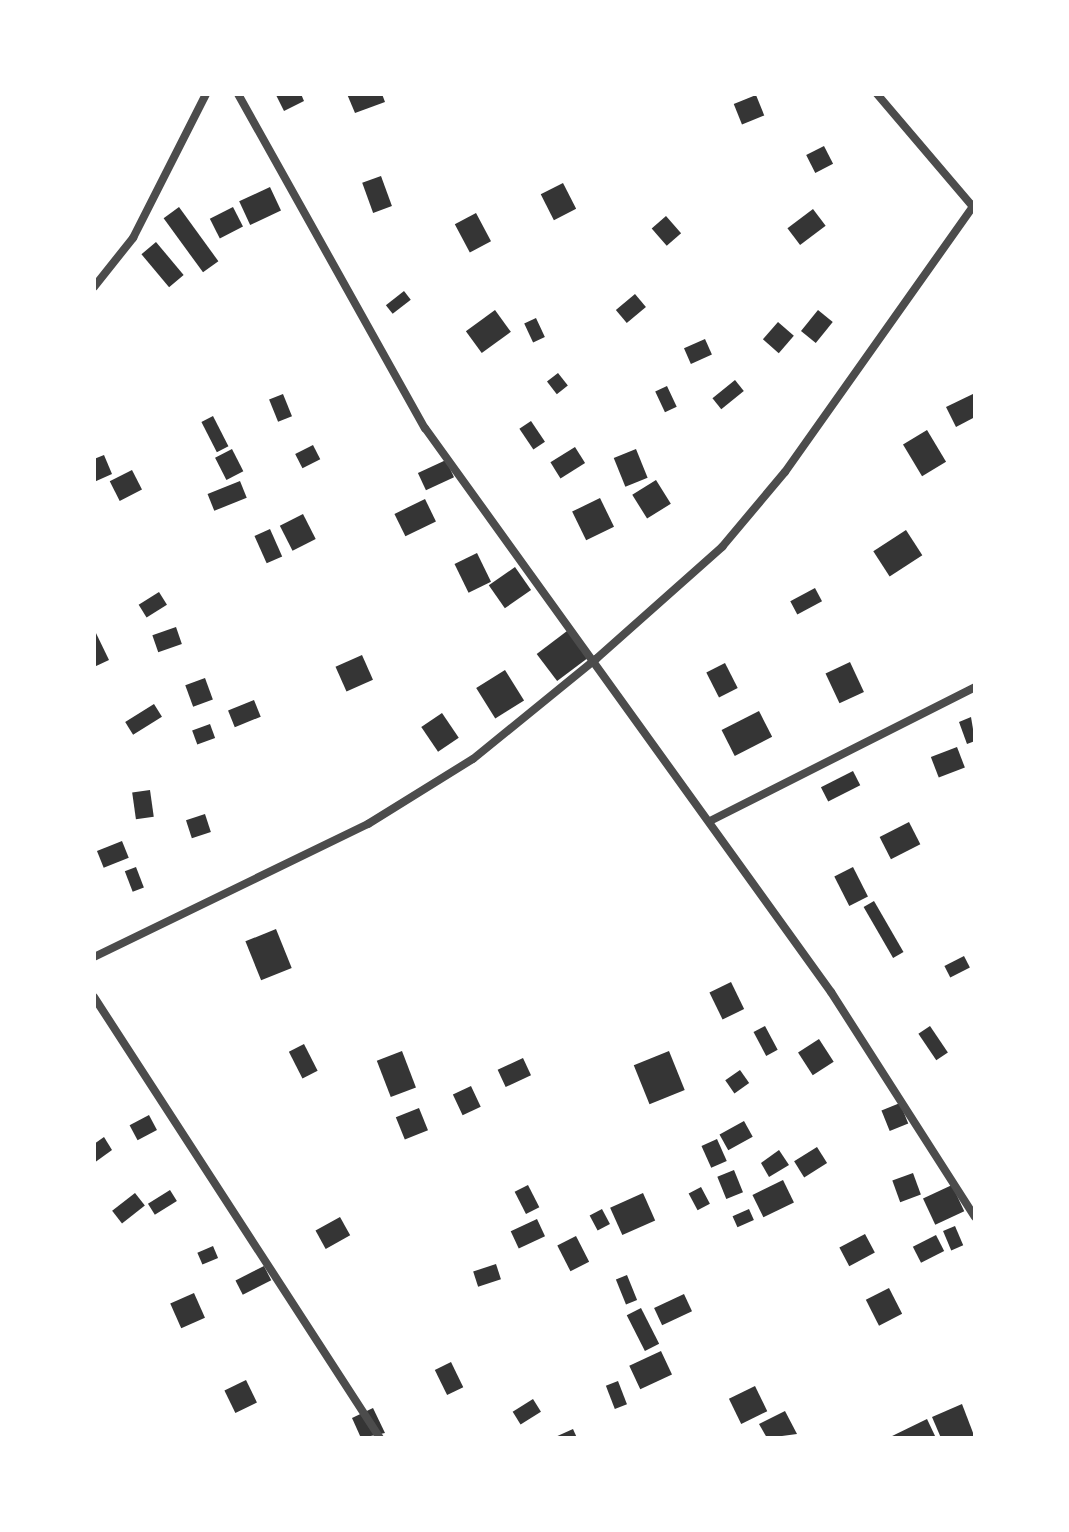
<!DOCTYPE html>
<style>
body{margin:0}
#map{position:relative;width:1069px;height:1532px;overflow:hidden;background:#fff;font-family:Poppins,sans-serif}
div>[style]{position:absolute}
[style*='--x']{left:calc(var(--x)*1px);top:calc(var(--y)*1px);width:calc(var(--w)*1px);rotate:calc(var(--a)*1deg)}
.building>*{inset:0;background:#353535;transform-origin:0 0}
.minor>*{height:8px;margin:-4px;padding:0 4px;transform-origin:4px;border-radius:4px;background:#4c4c4c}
span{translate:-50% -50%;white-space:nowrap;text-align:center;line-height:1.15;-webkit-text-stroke:6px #fff;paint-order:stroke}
.frame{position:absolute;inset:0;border:96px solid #fff;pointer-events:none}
</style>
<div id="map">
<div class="building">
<i style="clip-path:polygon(301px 94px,304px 101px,284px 111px,276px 95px)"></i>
<i style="clip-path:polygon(347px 94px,382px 94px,385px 102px,355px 113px)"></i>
<i style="left:756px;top:95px;width:22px;height:24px;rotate:68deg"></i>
<i style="left:824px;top:146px;width:20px;height:20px;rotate:63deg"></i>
<i style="left:381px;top:176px;width:32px;height:20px;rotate:70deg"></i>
<i style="left:563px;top:183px;width:29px;height:25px;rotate:63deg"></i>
<i style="left:270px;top:187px;width:26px;height:34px;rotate:65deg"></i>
<i style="left:179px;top:207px;width:67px;height:19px;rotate:54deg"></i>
<i style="left:233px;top:207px;width:22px;height:26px;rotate:63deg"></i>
<i style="left:813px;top:209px;width:21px;height:32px;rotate:53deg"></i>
<i style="left:476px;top:213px;width:32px;height:24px;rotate:62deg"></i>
<i style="left:666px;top:216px;width:23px;height:19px;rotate:49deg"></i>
<i style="left:156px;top:242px;width:43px;height:19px;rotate:50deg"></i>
<i style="left:404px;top:291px;width:11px;height:23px;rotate:52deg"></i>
<i style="left:635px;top:294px;width:17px;height:25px;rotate:50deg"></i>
<i style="left:495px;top:310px;width:27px;height:36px;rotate:54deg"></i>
<i style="left:818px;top:310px;width:19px;height:27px;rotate:39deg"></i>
<i style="left:536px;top:318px;width:21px;height:13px;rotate:65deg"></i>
<i style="left:778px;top:322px;width:21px;height:23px;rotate:41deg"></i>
<i style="left:705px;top:339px;width:17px;height:23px;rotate:66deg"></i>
<i style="left:558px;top:373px;width:16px;height:14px;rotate:52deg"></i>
<i style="left:735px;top:380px;width:14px;height:29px;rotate:51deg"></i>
<i style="left:667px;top:386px;width:23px;height:13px;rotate:65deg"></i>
<i style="clip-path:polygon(975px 393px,975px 417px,956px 427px,946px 407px)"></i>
<i style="left:283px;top:394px;width:24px;height:15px;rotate:68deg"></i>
<i style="left:213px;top:416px;width:34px;height:13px;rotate:63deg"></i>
<i style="left:531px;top:421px;width:25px;height:14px;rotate:56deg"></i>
<i style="left:927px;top:430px;width:37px;height:28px;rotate:59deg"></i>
<i style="left:313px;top:445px;width:16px;height:20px;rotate:63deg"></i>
<i style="left:575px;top:447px;width:19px;height:29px;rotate:58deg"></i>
<i style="left:232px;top:449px;width:25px;height:19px;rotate:63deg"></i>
<i style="left:636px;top:449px;width:31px;height:24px;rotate:68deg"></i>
<i style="clip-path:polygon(104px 455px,112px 474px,94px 482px,94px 459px)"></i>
<i style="left:446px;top:460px;width:19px;height:31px;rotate:65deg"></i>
<i style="left:132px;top:470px;width:22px;height:25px;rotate:63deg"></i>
<i style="left:656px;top:480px;width:28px;height:28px;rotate:58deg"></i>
<i style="left:240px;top:481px;width:18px;height:35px;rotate:68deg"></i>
<i style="left:600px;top:498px;width:32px;height:31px;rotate:64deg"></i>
<i style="left:425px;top:499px;width:25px;height:34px;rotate:64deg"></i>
<i style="left:303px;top:514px;width:28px;height:26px;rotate:63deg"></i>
<i style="left:270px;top:529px;width:30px;height:17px;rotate:66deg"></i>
<i style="left:906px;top:530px;width:30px;height:39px;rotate:57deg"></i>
<i style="left:477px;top:553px;width:32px;height:25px;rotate:64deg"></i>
<i style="left:515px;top:567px;width:28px;height:32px;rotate:55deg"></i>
<i style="left:815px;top:588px;width:15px;height:28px;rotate:62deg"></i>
<i style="left:159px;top:592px;width:15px;height:24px;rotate:58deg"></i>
<i style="left:176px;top:627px;width:18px;height:25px;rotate:71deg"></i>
<i style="left:571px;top:628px;width:34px;height:43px;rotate:53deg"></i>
<i style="clip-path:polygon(94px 629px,109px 660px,94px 667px)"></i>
<i style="left:362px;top:655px;width:27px;height:29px;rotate:66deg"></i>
<i style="left:850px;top:662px;width:33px;height:27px;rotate:65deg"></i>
<i style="left:725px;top:663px;width:28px;height:21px;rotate:63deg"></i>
<i style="left:505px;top:670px;width:36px;height:34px;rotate:58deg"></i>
<i style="left:205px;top:678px;width:23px;height:21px;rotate:70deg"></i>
<i style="left:254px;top:700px;width:18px;height:28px;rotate:68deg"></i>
<i style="left:154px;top:704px;width:15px;height:34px;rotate:58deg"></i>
<i style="left:759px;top:711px;width:29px;height:42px;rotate:63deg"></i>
<i style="left:442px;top:713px;width:30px;height:25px;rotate:56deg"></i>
<i style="clip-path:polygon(971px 717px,975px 741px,967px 744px,959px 722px)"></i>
<i style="left:210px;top:724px;width:15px;height:19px;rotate:70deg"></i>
<i style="left:957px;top:747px;width:22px;height:28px;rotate:69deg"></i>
<i style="left:853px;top:771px;width:16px;height:36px;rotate:63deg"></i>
<i style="left:150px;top:790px;width:27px;height:18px;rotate:82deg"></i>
<i style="left:205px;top:814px;width:19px;height:20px;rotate:72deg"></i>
<i style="left:909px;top:822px;width:25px;height:33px;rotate:63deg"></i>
<i style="left:122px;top:841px;width:18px;height:27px;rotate:68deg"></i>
<i style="left:136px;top:867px;width:22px;height:12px;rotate:69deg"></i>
<i style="left:853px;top:867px;width:33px;height:21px;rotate:63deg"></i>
<i style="left:874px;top:901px;width:59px;height:12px;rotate:60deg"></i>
<i style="left:276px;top:929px;width:42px;height:33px;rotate:68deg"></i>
<i style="left:964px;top:956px;width:13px;height:22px;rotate:63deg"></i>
<i style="left:731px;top:982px;width:30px;height:24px;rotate:64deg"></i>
<i style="left:765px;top:1026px;width:27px;height:13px;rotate:62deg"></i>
<i style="left:930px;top:1026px;width:32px;height:14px;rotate:56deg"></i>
<i style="left:819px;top:1039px;width:27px;height:25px;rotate:57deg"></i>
<i style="left:304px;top:1044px;width:30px;height:17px;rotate:63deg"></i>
<i style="left:402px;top:1051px;width:39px;height:27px;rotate:69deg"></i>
<i style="left:669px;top:1051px;width:42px;height:38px;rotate:68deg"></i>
<i style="left:523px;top:1058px;width:19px;height:28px;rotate:65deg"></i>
<i style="left:740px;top:1070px;width:16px;height:18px;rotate:55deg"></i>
<i style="left:471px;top:1086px;width:23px;height:20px;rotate:65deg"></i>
<i style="left:900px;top:1103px;width:22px;height:20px;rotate:68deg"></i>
<i style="left:419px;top:1108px;width:24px;height:25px;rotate:68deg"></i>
<i style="left:149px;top:1115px;width:17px;height:22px;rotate:62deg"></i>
<i style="left:744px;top:1121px;width:18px;height:28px;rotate:61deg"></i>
<i style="clip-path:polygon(104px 1137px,112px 1150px,94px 1163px,94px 1144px)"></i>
<i style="left:717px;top:1139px;width:24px;height:17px;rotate:66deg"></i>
<i style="left:817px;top:1147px;width:19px;height:27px;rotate:58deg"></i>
<i style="clip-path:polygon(779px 1150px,789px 1165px,769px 1177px,761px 1163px)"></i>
<i style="left:734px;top:1170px;width:24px;height:18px;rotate:68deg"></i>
<i style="left:913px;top:1173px;width:23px;height:22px;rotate:70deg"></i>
<i style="left:783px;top:1180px;width:25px;height:34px;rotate:64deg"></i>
<i style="left:528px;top:1185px;width:25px;height:15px;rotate:63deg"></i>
<i style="left:952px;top:1185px;width:29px;height:32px;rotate:65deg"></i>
<i style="left:701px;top:1187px;width:19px;height:14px;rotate:62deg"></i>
<i style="left:170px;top:1190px;width:13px;height:26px;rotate:58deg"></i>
<i style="left:135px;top:1193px;width:16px;height:29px;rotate:52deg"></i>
<i style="left:643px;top:1193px;width:30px;height:36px;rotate:66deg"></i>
<i style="left:602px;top:1209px;width:17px;height:14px;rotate:62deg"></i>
<i style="left:749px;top:1209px;width:12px;height:18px;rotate:66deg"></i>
<i style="left:340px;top:1217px;width:21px;height:28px;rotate:61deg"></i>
<i style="left:537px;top:1219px;width:19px;height:29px;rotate:65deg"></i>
<i style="left:955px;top:1226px;width:21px;height:13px;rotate:67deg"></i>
<i style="left:865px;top:1234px;width:21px;height:29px;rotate:62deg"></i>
<i style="left:936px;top:1235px;width:18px;height:26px;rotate:63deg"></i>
<i style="left:576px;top:1236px;width:29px;height:21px;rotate:63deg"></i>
<i style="left:213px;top:1246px;width:13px;height:17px;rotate:67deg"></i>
<i style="left:496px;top:1264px;width:16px;height:24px;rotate:72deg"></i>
<i style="left:264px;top:1266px;width:16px;height:32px;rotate:63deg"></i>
<i style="left:627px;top:1275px;width:27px;height:12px;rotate:68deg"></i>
<i style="left:889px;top:1288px;width:29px;height:26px;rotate:63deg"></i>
<i style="left:194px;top:1293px;width:27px;height:26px;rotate:66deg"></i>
<i style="left:684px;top:1294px;width:19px;height:33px;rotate:65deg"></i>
<i style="left:641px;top:1308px;width:40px;height:16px;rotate:63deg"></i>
<i style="left:661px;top:1351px;width:26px;height:35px;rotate:65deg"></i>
<i style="left:451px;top:1362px;width:28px;height:18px;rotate:64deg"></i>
<i style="left:246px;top:1380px;width:25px;height:24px;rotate:64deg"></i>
<i style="left:618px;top:1381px;width:25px;height:13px;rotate:69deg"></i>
<i style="left:755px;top:1386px;width:28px;height:29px;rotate:64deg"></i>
<i style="left:533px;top:1399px;width:15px;height:24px;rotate:58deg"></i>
<i style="clip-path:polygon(962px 1404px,975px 1438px,941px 1438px,932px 1417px)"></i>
<i style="clip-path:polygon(373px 1408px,385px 1433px,361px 1438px,352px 1418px)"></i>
<i style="clip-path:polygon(785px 1411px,797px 1434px,767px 1438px,759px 1424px)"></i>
<i style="clip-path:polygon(927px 1419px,936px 1438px,888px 1438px)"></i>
<i style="clip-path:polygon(573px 1429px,577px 1438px,553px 1438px)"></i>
</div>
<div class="minor">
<i style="--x:238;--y:94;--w:383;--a:60.8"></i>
<i style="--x:425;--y:428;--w:695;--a:54.25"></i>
<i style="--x:831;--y:992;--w:267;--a:57.4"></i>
<i style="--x:877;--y:94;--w:151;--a:49.6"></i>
<i style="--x:94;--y:287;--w:63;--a:-51.5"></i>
<i style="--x:133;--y:238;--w:161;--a:-63.1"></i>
<i style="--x:710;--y:821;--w:297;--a:-26.8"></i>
<i style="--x:94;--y:957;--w:305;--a:-25.9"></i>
<i style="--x:368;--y:824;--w:123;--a:-31.8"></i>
<i style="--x:473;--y:759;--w:159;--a:-39.1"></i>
<i style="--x:596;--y:659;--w:169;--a:-41.6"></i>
<i style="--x:722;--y:547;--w:98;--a:-50"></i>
<i style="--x:785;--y:472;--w:329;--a:-54.7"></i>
<i style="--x:94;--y:997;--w:526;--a:57.04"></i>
</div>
<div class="frame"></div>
</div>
